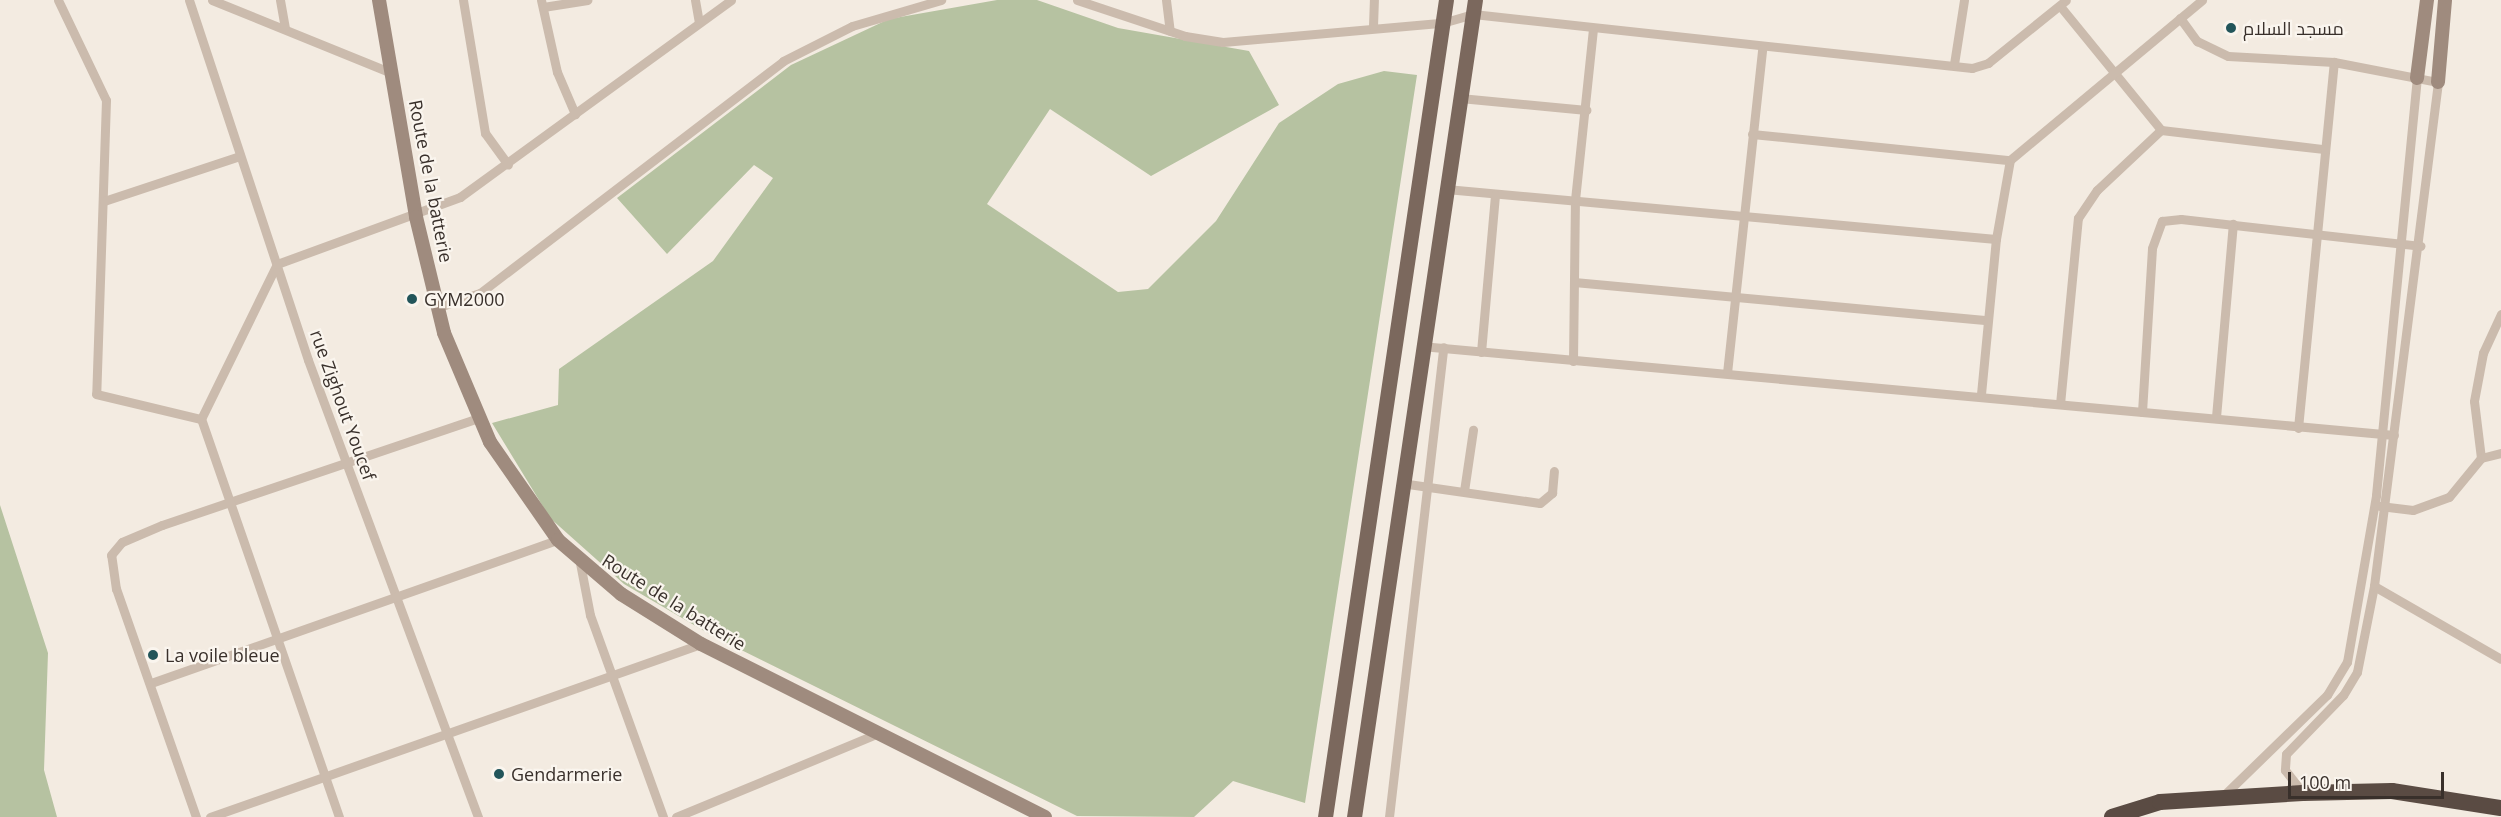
<!DOCTYPE html>
<meta charset="utf-8">
<style>
body{margin:0}
#map{position:relative;width:2501px;height:817px;overflow:hidden;background:#f3ebe1;font-family:"Open Sans",Cairo,sans-serif}
div>[style]{position:absolute}
[style*='--x']{left:calc(var(--x)*1px);top:calc(var(--y)*1px);width:calc(var(--w)*1px);rotate:calc(var(--a)*1deg)}
.green>*{inset:0;background:#b6c2a1}
.street>*{height:9px;margin:-4.5px;padding:0 4.5px;transform-origin:4.5px;border-radius:4.5px;background:#cbbbad}
.secondary>*{height:14px;margin:-7px;padding:0 7px;transform-origin:7px;border-radius:7px;background:#9f8b7e}
.primary>*{height:15px;margin:-7.5px;padding:0 7.5px;transform-origin:7.5px;border-radius:7.5px;background:#7b685d}
.highway>*{height:16px;margin:-8px;padding:0 8px;transform-origin:8px;border-radius:8px;background:#5a4b43}
.dots>*{width:16px;height:16px;translate:-50% -50%;box-sizing:border-box;border:3px solid #faf5ee;border-radius:50%}
span{translate:-50% -50%;white-space:nowrap;text-align:center;line-height:1.15;-webkit-text-stroke:4.5px #faf5ee;paint-order:stroke}
.poi-label{font-size:18px;color:#39302b}
.left{translate:0 -50%;text-align:left}
.street-label{font-size:18px;color:#39302b}
.scale{position:absolute;left:2288px;top:772px;width:156px;height:27px;box-sizing:border-box;border:3px solid #39302b;border-top:0;padding-left:8px;font-size:18px;line-height:21px;white-space:nowrap;color:#39302b;-webkit-text-stroke:4px #faf5ee;paint-order:stroke}
</style>
<div id="map">
<div class="green">
<i style="clip-path:polygon(997px 0,1037px 0,1118px 28px,1249px 51px,1279px 105px,1151px 176px,1050px 109px,987px 204px,1118px 292px,1148px 289px,1216px 221px,1279px 123px,1338px 84px,1384px 71px,1417px 75px,1305px 803px,1233px 781px,1194px 817px,1077px 816px,711px 635px,624px 584px,550px 518px,492px 423px,558px 405px,559px 369px,713px 261px,773px 178px,754px 165px,667px 254px,617px 198px,791px 65px,889px 19px)"></i>
<i style="clip-path:polygon(0 505px,48px 653px,44px 770px,57px 817px,0 817px)"></i>
</div>
<div class="street">
<i style="--x:58;--y:0;--w:111;--a:64.4"></i>
<i style="--x:106;--y:100;--w:294;--a:91.9"></i>
<i style="--x:96;--y:394;--w:108;--a:13.4"></i>
<i style="--x:189;--y:0;--w:379;--a:71.7"></i>
<i style="--x:308;--y:360;--w:488;--a:69.6"></i>
<i style="--x:212;--y:0;--w:194;--a:22.1"></i>
<i style="--x:280;--y:0;--w:28;--a:80"></i>
<i style="--x:463;--y:0;--w:135;--a:80.6"></i>
<i style="--x:485;--y:133;--w:39;--a:54"></i>
<i style="--x:541;--y:0;--w:74;--a:77.5"></i>
<i style="--x:557;--y:72;--w:46;--a:66.8"></i>
<i style="--x:695;--y:0;--w:23;--a:80"></i>
<i style="--x:1077;--y:0;--w:114;--a:18.4"></i>
<i style="--x:1185;--y:36;--w:38;--a:9"></i>
<i style="--x:1223;--y:42;--w:220;--a:-5"></i>
<i style="--x:1442;--y:23;--w:32;--a:-16"></i>
<i style="--x:1473;--y:14;--w:502;--a:6.18"></i>
<i style="--x:1972;--y:68;--w:17;--a:-17"></i>
<i style="--x:1988;--y:63;--w:100;--a:-38.9"></i>
<i style="--x:1166;--y:0;--w:31;--a:83"></i>
<i style="--x:2060;--y:6;--w:160;--a:50.8"></i>
<i style="--x:543;--y:7;--w:45;--a:-9"></i>
<i style="--x:2180;--y:18;--w:29;--a:54"></i>
<i style="--x:2197;--y:41;--w:34;--a:26"></i>
<i style="--x:2228;--y:56;--w:106;--a:3.2"></i>
<i style="--x:2334;--y:62;--w:106;--a:10.9"></i>
<i style="--x:2438;--y:82;--w:508;--a:97.24"></i>
<i style="--x:2374;--y:586;--w:88;--a:101.2"></i>
<i style="--x:2357;--y:672;--w:27;--a:121"></i>
<i style="--x:2343;--y:695;--w:82;--a:134"></i>
<i style="--x:2286;--y:754;--w:16;--a:94"></i>
<i style="--x:2285;--y:770;--w:29;--a:52"></i>
<i style="--x:1373;--y:26;--w:26;--a:-88"></i>
<i style="--x:1954;--y:64;--w:65;--a:-81.1"></i>
<i style="--x:1460;--y:98;--w:127;--a:5.4"></i>
<i style="--x:1752;--y:134;--w:259;--a:5.8"></i>
<i style="--x:1446;--y:189;--w:552;--a:5.19"></i>
<i style="--x:104;--y:201;--w:143;--a:-18.3"></i>
<i style="--x:1574;--y:282;--w:415;--a:5.3"></i>
<i style="--x:439;--y:307;--w:43;--a:-18.9"></i>
<i style="--x:480;--y:293;--w:382;--a:-37.4"></i>
<i style="--x:783;--y:61;--w:77;--a:-26.9"></i>
<i style="--x:852;--y:26;--w:93;--a:-16.3"></i>
<i style="--x:1421;--y:346;--w:977;--a:5.23"></i>
<i style="--x:1481;--y:352;--w:158;--a:-84.9"></i>
<i style="--x:1573;--y:361;--w:161;--a:-89.3"></i>
<i style="--x:1575;--y:200;--w:173;--a:-84"></i>
<i style="--x:1727;--y:373;--w:326;--a:-83.8"></i>
<i style="--x:1981;--y:394;--w:156;--a:-84.5"></i>
<i style="--x:1996;--y:239;--w:80;--a:-80"></i>
<i style="--x:2010;--y:160;--w:250;--a:-39.8"></i>
<i style="--x:2060;--y:404;--w:187;--a:-84.5"></i>
<i style="--x:2078;--y:218;--w:34;--a:-56"></i>
<i style="--x:2097;--y:190;--w:88;--a:-43.2"></i>
<i style="--x:2161;--y:130;--w:162;--a:6.7"></i>
<i style="--x:2142;--y:412;--w:164;--a:-86.5"></i>
<i style="--x:2152;--y:248;--w:29;--a:-70"></i>
<i style="--x:2162;--y:221;--w:19;--a:-6"></i>
<i style="--x:2181;--y:219;--w:241;--a:6.4"></i>
<i style="--x:2216;--y:417;--w:194;--a:-85"></i>
<i style="--x:2298;--y:428;--w:368;--a:-84.4"></i>
<i style="--x:2481;--y:458;--w:57;--a:-97"></i>
<i style="--x:2474;--y:401;--w:49;--a:-79.4"></i>
<i style="--x:2483;--y:353;--w:43;--a:-65.2"></i>
<i style="--x:1401;--y:483;--w:140;--a:8.2"></i>
<i style="--x:1540;--y:503;--w:16;--a:-40"></i>
<i style="--x:1552;--y:493;--w:22;--a:-85"></i>
<i style="--x:1464;--y:491;--w:62;--a:-81.6"></i>
<i style="--x:2380;--y:506;--w:33;--a:7"></i>
<i style="--x:2413;--y:510;--w:38;--a:-20"></i>
<i style="--x:2449;--y:497;--w:50;--a:-50.6"></i>
<i style="--x:2481;--y:458;--w:21;--a:-14"></i>
<i style="--x:580;--y:563;--w:53;--a:79.1"></i>
<i style="--x:590;--y:615;--w:215;--a:70.1"></i>
<i style="--x:2374;--y:586;--w:146;--a:29.9"></i>
<i style="--x:151;--y:683;--w:431;--a:-19.4"></i>
<i style="--x:2224;--y:795;--w:144;--a:-44.2"></i>
<i style="--x:2327;--y:695;--w:39;--a:-59"></i>
<i style="--x:2347;--y:662;--w:169;--a:-80.1"></i>
<i style="--x:2376;--y:495;--w:419;--a:-84.4"></i>
<i style="--x:196;--y:817;--w:242;--a:-109.3"></i>
<i style="--x:116;--y:589;--w:34;--a:-98"></i>
<i style="--x:111;--y:555;--w:17;--a:-50"></i>
<i style="--x:122;--y:542;--w:43;--a:-23"></i>
<i style="--x:162;--y:525;--w:334;--a:-18.7"></i>
<i style="--x:210;--y:817;--w:521;--a:-19.41"></i>
<i style="--x:339;--y:817;--w:421;--a:-109.1"></i>
<i style="--x:201;--y:419;--w:173;--a:-63.9"></i>
<i style="--x:277;--y:264;--w:195;--a:-20.1"></i>
<i style="--x:460;--y:197;--w:335;--a:-36"></i>
<i style="--x:676;--y:817;--w:217;--a:-22.5"></i>
<i style="--x:1389;--y:817;--w:473;--a:-83.4"></i>
</div>
<div class="secondary">
<i style="--x:379;--y:0;--w:220;--a:80.3"></i>
<i style="--x:416;--y:217;--w:119;--a:76.4"></i>
<i style="--x:444;--y:333;--w:118;--a:67.1"></i>
<i style="--x:490;--y:442;--w:119;--a:55.2"></i>
<i style="--x:558;--y:540;--w:83;--a:40.6"></i>
<i style="--x:621;--y:594;--w:94;--a:32"></i>
<i style="--x:701;--y:644;--w:385;--a:26.7"></i>
<i style="--x:2417;--y:78;--w:79;--a:-82.7"></i>
<i style="--x:2438;--y:82;--w:82;--a:-85.1"></i>
</div>
<div class="primary">
<i style="--x:1325;--y:817;--w:826;--a:-81.58"></i>
<i style="--x:1354;--y:817;--w:826;--a:-81.58"></i>
</div>
<div class="highway">
<i style="--x:2112;--y:817;--w:50;--a:-17.4"></i>
<i style="--x:2160;--y:802;--w:143;--a:-3.6"></i>
<i style="--x:2303;--y:793;--w:89;--a:-1.3"></i>
<i style="--x:2392;--y:791;--w:110;--a:8.9"></i>
</div>
<div class="dots">
<i style="left:2231px;top:28px;background:#22555a"></i>
<i style="left:412px;top:299px;background:#22555a"></i>
<i style="left:153px;top:655px;background:#22555a"></i>
<i style="left:499px;top:774px;background:#22555a"></i>
</div>
<div class="poi-label">
<span class="left" style="left:2243px;top:28px">مسجد السلام</span>
<span class="left" style="left:424px;top:299px">GYM2000</span>
<span class="left" style="left:165px;top:655px">La voile bleue</span>
<span class="left" style="left:511px;top:774px">Gendarmerie</span>
</div>
<div class="street-label">
<span style="left:431px;top:181px;rotate:79deg">Route de la batterie</span>
<span style="left:343px;top:405px;rotate:70deg">rue Zighout Youcef</span>
<span style="left:674px;top:602px;rotate:32deg">Route de la batterie</span>
</div>
<div class="scale">100 m</div>
</div>
